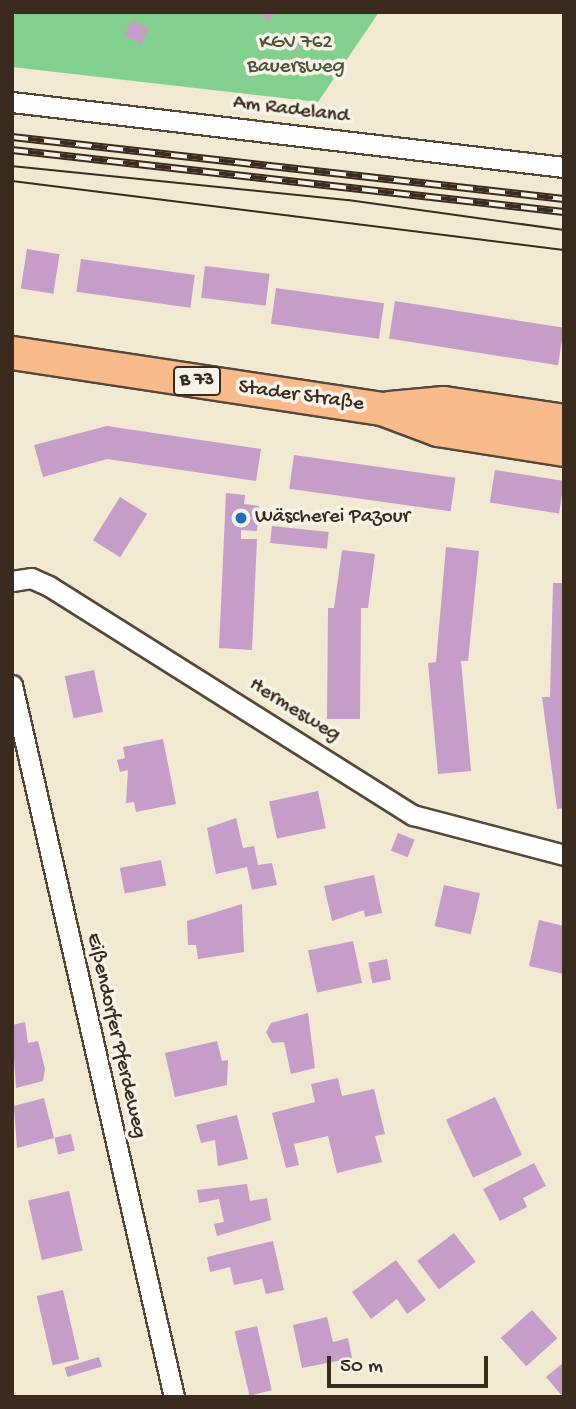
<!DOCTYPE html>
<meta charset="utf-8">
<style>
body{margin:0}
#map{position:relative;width:576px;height:1409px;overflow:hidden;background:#f1e9d2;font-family:"Gochi Hand",sans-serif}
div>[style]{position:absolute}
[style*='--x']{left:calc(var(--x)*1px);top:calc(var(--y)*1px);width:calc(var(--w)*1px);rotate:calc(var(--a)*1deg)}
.green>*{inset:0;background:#83d08e}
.building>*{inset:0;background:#c69cc9;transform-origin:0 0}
.roads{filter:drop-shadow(2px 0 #564739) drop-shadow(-2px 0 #564739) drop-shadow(0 2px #564739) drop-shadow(0 -2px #564739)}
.street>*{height:19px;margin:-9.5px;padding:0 9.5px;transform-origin:9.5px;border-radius:9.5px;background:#fff}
.primary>*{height:32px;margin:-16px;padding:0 16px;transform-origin:16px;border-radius:16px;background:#fabb8c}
.tram>*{height:2px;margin:-1px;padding:0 1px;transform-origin:1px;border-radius:1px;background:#3b2a1e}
.rail>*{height:8px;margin-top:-4px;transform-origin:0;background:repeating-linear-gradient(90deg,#f7f3e8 0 16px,#3b2a1e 0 32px);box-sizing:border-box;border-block:2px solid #3b2a1e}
.dots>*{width:19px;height:19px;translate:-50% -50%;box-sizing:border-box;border:4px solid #f7f3e8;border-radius:50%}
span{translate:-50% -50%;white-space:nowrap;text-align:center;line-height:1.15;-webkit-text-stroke:7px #f7f3e8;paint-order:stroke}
.shield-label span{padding:2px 5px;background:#f7f3e8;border:2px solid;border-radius:5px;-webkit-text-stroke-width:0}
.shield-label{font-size:19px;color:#3b2a1e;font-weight:700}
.park-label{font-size:21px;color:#4d543a}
.street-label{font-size:21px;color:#3b2a1e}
.poi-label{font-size:21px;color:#3b2a1e}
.left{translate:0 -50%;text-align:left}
.frame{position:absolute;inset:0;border:14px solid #3b2a1e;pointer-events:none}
.scale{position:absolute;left:327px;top:1356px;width:161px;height:32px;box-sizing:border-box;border:4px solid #3b2a1e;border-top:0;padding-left:9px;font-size:21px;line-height:24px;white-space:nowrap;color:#3b2a1e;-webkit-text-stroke:5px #f7f3e8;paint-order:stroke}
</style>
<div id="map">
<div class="green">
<i style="clip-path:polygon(12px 12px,379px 12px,318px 102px,12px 67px)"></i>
</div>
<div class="building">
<i style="clip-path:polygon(258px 12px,276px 12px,268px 21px)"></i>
<i style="left:132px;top:20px;width:19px;height:17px;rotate:28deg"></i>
<i style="left:288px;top:33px;width:16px;height:12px;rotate:35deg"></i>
<i style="left:27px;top:249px;width:33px;height:40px;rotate:9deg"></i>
<i style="left:81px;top:259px;width:115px;height:33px;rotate:8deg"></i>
<i style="left:205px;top:266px;width:65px;height:32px;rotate:7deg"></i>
<i style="left:276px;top:288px;width:109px;height:36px;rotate:8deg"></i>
<i style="left:395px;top:301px;width:171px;height:38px;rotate:9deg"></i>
<i style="clip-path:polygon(107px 426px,261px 449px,256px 481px,107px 459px,43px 477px,34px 445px)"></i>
<i style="left:294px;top:455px;width:163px;height:34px;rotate:8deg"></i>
<i style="left:495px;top:470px;width:70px;height:33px;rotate:9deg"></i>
<i style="clip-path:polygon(226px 493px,245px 495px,244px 504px,259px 506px,257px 531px,241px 530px,241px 539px,257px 539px,252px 650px,219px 648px)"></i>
<i style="left:120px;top:497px;width:32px;height:51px;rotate:32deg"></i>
<i style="left:272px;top:526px;width:57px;height:17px;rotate:6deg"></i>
<i style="clip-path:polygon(446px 547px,479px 551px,468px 661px,461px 661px,471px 771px,438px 774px,428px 663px,436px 662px)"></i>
<i style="clip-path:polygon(342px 550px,375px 554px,368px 608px,361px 608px,360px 719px,327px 719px,328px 608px,334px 608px)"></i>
<i style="clip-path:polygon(553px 583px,564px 583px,564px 808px,557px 809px,542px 697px,550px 697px)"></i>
<i style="left:94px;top:670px;width:43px;height:30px;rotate:78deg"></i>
<i style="clip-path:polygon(163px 739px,176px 804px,136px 812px,134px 802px,126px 803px,128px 770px,120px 772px,117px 760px,125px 758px,123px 747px)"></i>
<i style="left:318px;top:791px;width:38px;height:50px;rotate:78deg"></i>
<i style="clip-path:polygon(236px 818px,243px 848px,254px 846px,258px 865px,272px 863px,277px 885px,252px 890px,247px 867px,216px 874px,207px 828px)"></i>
<i style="left:398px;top:833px;width:18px;height:19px;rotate:22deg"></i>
<i style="left:161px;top:860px;width:26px;height:42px;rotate:79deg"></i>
<i style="clip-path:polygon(374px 875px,382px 913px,365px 917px,364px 910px,332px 921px,324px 886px)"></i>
<i style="left:444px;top:885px;width:37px;height:42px;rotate:13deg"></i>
<i style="clip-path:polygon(242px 904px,244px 952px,198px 959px,196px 945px,188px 945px,187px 921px)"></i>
<i style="clip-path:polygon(539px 920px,564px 926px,564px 974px,529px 966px)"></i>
<i style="left:353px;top:941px;width:43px;height:46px;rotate:78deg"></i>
<i style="left:387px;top:959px;width:21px;height:19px;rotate:79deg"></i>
<i style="clip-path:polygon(308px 1013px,315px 1068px,291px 1074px,284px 1042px,272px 1043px,266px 1032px,271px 1023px)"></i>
<i style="clip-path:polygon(25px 1022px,28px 1043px,38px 1041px,45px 1069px,43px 1081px,16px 1088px,12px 1025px)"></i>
<i style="clip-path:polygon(217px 1041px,222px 1061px,228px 1060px,227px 1085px,175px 1097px,165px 1053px)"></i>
<i style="clip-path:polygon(338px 1078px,342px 1096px,374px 1089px,385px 1134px,375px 1136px,382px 1162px,337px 1173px,328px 1136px,294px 1144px,299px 1165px,286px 1168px,272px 1113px,315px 1102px,311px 1084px)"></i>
<i style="left:495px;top:1097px;width:64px;height:54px;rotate:65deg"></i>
<i style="clip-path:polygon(44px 1098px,54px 1138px,17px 1148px,14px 1106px)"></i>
<i style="clip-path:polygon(237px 1115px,248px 1159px,218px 1166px,215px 1140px,201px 1143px,196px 1125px)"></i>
<i style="left:71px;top:1134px;width:17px;height:17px;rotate:77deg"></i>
<i style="clip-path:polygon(534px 1163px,546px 1186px,523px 1198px,527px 1207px,500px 1221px,483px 1189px)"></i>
<i style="clip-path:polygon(247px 1184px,250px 1201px,267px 1198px,271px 1220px,217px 1236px,214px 1224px,224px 1222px,219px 1199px,199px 1203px,197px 1190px)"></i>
<i style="left:69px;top:1191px;width:61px;height:42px;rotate:77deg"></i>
<i style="left:454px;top:1233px;width:36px;height:46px;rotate:53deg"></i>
<i style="clip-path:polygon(273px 1241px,284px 1290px,266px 1294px,262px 1279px,234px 1285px,230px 1267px,210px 1272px,207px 1257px)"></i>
<i style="clip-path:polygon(396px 1260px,426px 1300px,407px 1314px,397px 1299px,371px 1319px,352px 1292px)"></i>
<i style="left:63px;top:1290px;width:71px;height:27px;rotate:77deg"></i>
<i style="left:532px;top:1310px;width:38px;height:42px;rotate:48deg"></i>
<i style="clip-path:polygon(327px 1317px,333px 1342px,348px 1338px,352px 1358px,302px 1368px,293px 1325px)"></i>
<i style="left:257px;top:1326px;width:66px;height:23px;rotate:77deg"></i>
<i style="left:99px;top:1357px;width:10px;height:36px;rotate:73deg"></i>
<i style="clip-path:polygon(564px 1362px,564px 1397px,563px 1397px,546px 1377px)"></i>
</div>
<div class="roads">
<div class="street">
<i style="--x:12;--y:102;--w:556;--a:6.72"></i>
<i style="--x:12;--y:581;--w:19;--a:-9"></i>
<i style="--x:31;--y:578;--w:20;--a:24"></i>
<i style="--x:49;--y:586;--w:430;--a:32.2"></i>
<i style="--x:413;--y:815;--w:156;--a:14.8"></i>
<i style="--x:12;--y:685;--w:730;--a:77.18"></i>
</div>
<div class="primary">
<i style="--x:12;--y:353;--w:374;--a:8.6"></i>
<i style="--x:382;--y:409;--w:60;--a:20.6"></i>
<i style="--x:438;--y:430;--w:128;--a:9"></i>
<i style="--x:390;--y:408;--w:54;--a:-5.3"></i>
<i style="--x:444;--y:403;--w:121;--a:8.5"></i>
</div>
</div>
<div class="tram">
<i style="--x:12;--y:166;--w:338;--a:5.8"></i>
<i style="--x:348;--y:200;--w:218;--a:7.9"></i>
<i style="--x:12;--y:181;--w:556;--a:7.13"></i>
</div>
<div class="rail">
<i style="--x:12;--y:137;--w:555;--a:6.41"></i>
<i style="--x:12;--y:150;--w:555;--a:6.41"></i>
</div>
<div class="dots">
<i style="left:241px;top:518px;background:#1f6fb2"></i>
</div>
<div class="shield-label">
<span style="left:197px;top:381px">B 73</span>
</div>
<div class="park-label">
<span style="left:296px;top:56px">KGV 762<br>Bauersweg</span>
</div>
<div class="street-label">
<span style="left:291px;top:111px;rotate:7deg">Am Radeland</span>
<span style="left:301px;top:397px;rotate:8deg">Stader Straße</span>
<span style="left:294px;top:711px;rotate:32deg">Hermesweg</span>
<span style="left:115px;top:1036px;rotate:77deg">Eißendorfer Pferdeweg</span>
</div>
<div class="poi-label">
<span class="left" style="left:255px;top:518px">Wäscherei Pazour</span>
</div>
<div class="frame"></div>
<div class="scale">50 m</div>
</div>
